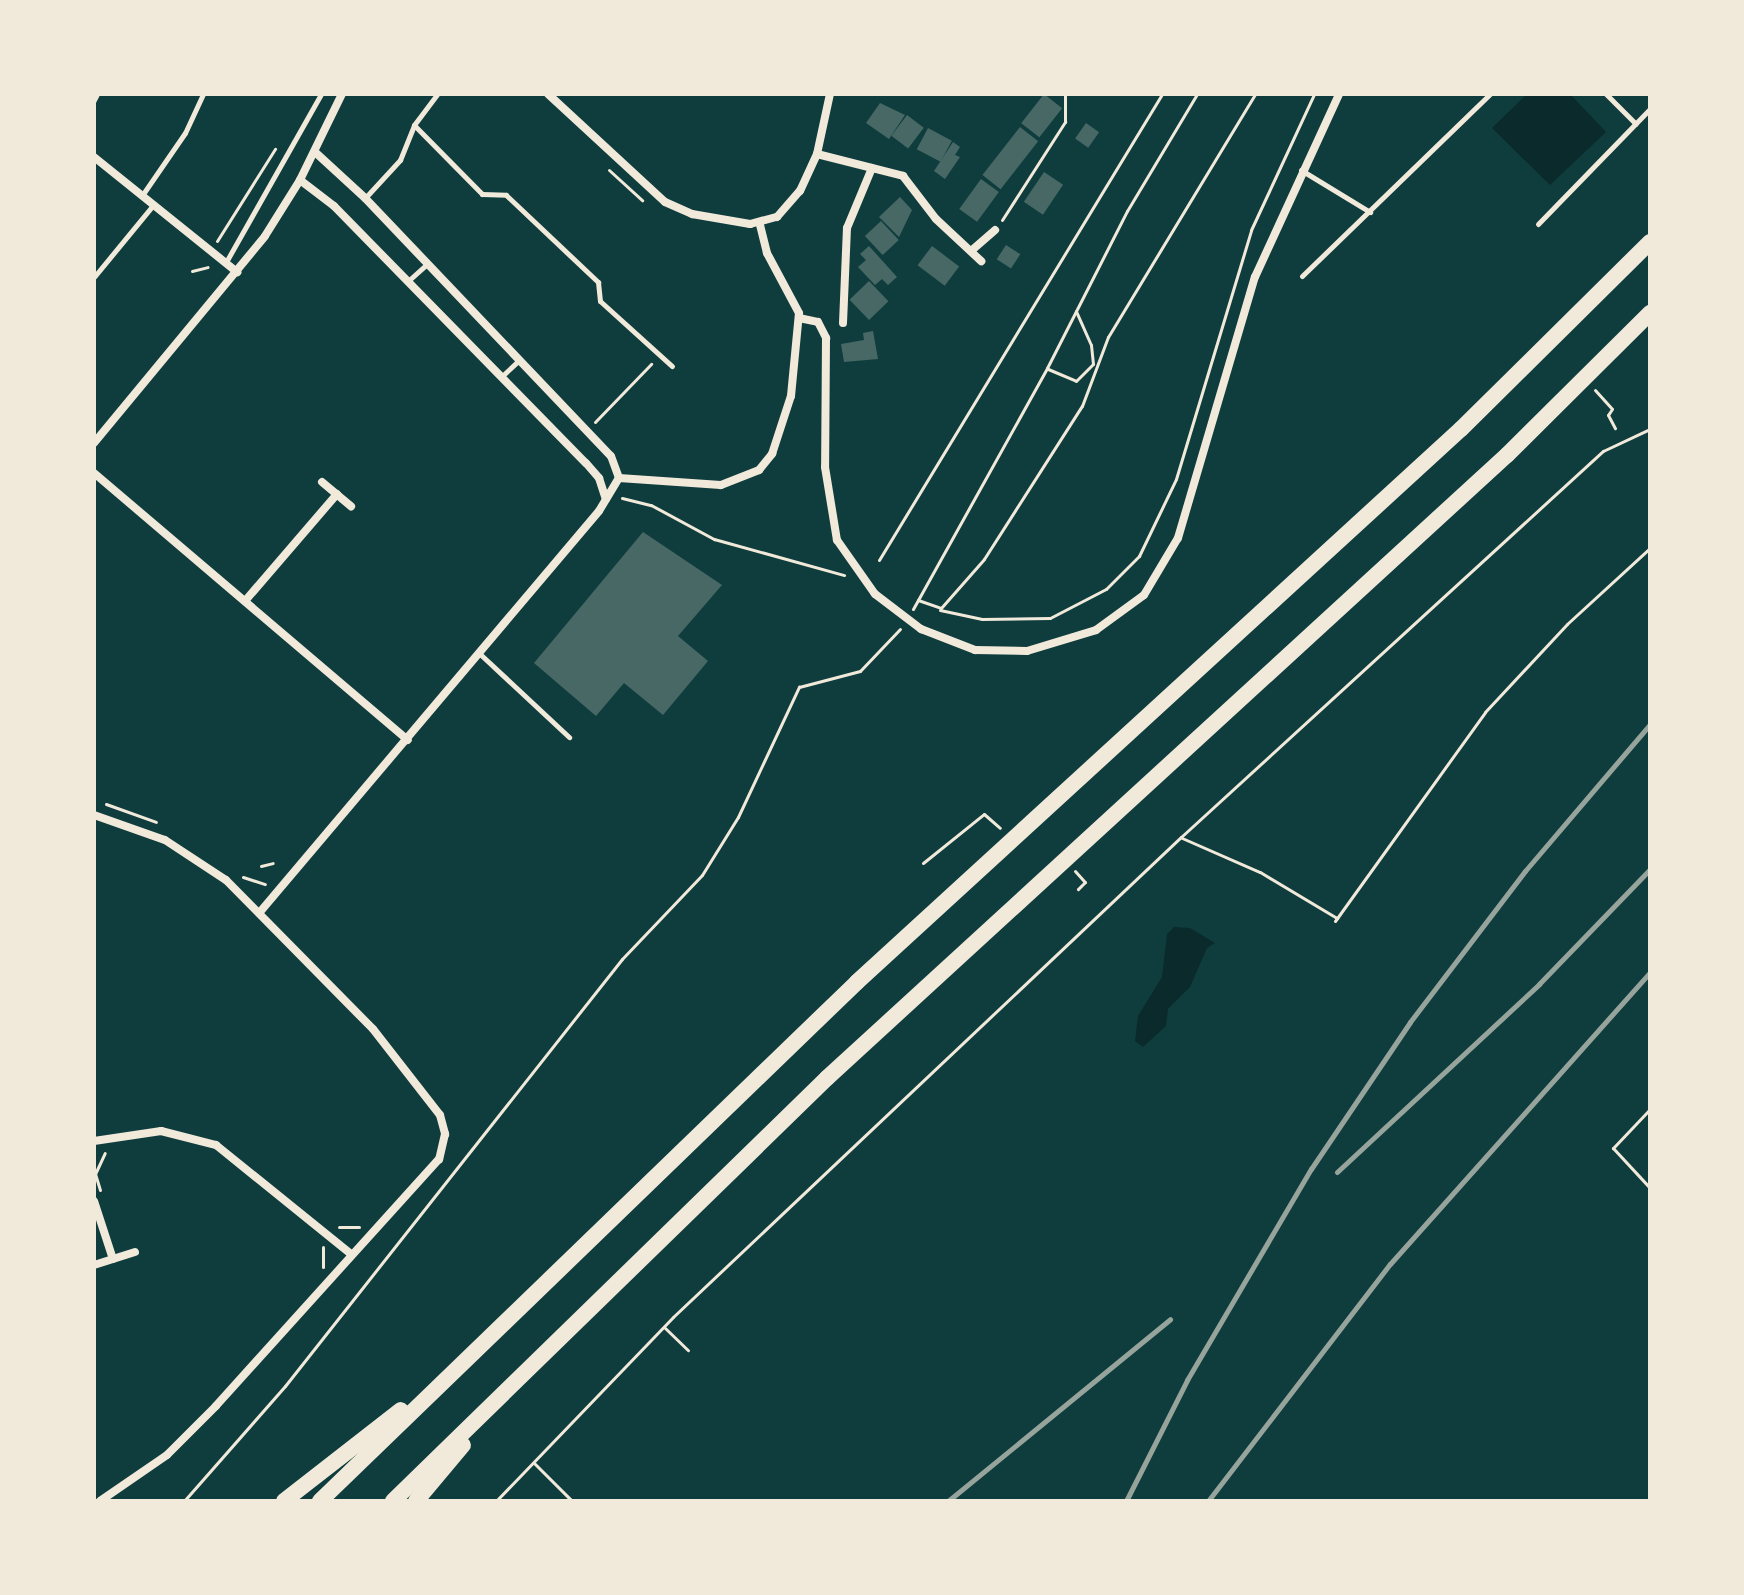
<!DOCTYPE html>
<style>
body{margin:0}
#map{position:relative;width:1744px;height:1595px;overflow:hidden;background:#0f3d3e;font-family:Quicksand,sans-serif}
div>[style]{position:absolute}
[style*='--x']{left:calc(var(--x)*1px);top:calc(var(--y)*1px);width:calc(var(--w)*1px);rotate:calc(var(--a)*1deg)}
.water>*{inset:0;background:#0a2a2b}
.building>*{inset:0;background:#486865;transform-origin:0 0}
.path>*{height:3px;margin:-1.5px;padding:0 1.5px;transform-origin:1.5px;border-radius:1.5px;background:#f1e9da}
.service>*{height:5px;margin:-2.5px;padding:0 2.5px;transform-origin:2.5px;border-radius:2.5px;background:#f1e9da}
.minor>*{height:8px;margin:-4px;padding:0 4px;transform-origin:4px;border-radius:4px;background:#f1e9da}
.trunk>*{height:16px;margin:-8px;padding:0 8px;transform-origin:8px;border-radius:8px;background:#f1e9da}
.rail>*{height:5px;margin:-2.5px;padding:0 2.5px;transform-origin:2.5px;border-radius:2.5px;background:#97a49c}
span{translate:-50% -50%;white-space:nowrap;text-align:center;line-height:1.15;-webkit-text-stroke:6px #f1e9da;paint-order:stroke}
.frame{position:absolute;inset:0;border:96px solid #f1e9da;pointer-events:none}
</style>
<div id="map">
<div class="water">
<i style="clip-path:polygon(1527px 94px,1570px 94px,1606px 132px,1550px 185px,1492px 128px)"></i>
<i style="clip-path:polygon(1174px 927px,1190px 928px,1215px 943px,1207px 948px,1190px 987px,1168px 1009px,1166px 1026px,1143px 1047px,1135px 1041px,1138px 1016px,1162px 977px,1167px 934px)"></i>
</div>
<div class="building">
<i style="left:1044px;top:94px;width:23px;height:37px;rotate:38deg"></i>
<i style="clip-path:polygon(880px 103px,905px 115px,889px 139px,866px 123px)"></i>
<i style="left:907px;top:115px;width:21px;height:26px;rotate:37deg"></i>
<i style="left:1086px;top:123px;width:16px;height:19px;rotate:35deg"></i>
<i style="left:1020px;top:127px;width:23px;height:61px;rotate:38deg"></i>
<i style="left:928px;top:128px;width:27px;height:24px;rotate:28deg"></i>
<i style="clip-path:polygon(953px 142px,960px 147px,955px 155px,960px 157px,945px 179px,934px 171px)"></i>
<i style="left:1044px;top:172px;width:23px;height:36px;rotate:34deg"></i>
<i style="left:981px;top:179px;width:22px;height:37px;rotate:36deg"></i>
<i style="clip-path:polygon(900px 197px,912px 210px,899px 237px,879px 217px)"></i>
<i style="left:881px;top:221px;width:26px;height:22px;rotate:47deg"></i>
<i style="left:1006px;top:245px;width:17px;height:17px;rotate:33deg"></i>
<i style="clip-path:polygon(869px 246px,897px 277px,888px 285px,882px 279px,875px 285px,858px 267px,866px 260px,860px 254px)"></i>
<i style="left:932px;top:246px;width:34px;height:24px;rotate:37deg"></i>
<i style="left:869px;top:281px;width:28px;height:27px;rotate:46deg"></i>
<i style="clip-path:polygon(873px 331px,878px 359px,844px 362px,841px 344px,864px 340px,863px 333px)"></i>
<i style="clip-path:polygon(643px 532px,722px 585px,678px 636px,708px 661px,663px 715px,624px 683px,596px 716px,534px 663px)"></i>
</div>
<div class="path">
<i style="--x:94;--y:102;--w:9;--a:-63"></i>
<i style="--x:609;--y:170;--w:45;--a:42.3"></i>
<i style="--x:1002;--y:220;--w:117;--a:-57.3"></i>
<i style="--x:1065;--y:122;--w:28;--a:-90"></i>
<i style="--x:217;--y:241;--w:109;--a:-57.8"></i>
<i style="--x:192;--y:271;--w:16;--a:-14"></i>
<i style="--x:1048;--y:369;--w:30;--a:23"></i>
<i style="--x:1076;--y:381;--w:24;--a:-45"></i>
<i style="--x:1093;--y:364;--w:19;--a:-96"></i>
<i style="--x:1091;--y:345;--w:37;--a:-114"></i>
<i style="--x:1595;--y:390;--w:25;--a:48"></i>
<i style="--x:1612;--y:409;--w:7;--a:124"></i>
<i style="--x:1608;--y:415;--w:15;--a:62"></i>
<i style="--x:595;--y:422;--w:81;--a:-46"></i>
<i style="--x:622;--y:498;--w:30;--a:14"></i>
<i style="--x:651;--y:505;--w:72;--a:28.4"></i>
<i style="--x:714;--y:539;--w:135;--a:15.5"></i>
<i style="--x:879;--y:560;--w:545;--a:-58.73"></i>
<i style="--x:918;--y:600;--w:24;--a:19"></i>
<i style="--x:941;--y:608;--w:65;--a:-48.7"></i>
<i style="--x:984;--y:559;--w:182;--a:-57.4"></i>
<i style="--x:1082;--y:406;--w:74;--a:-69.4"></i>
<i style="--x:1108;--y:337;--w:284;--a:-58.8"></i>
<i style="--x:913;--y:609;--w:276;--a:-60.9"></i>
<i style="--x:1047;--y:368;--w:176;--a:-63"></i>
<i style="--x:1127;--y:211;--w:136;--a:-59.1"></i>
<i style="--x:940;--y:610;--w:43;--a:12.1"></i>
<i style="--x:982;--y:619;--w:68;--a:-0.8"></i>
<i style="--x:1050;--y:618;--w:63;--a:-27.4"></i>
<i style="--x:1106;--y:589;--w:47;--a:-45"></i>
<i style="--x:1139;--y:556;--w:85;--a:-64.3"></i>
<i style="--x:1176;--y:479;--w:260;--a:-73.2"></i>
<i style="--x:1251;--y:230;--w:150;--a:-65.1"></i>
<i style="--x:106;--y:804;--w:53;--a:19.8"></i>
<i style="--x:1182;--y:838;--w:85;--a:23.6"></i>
<i style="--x:1260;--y:872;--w:90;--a:30.9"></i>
<i style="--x:923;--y:863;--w:78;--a:-38.8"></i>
<i style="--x:984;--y:814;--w:21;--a:41"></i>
<i style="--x:261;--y:866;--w:12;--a:-14"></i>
<i style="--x:1075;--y:871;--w:15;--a:48"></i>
<i style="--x:1085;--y:882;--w:10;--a:135"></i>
<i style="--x:243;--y:877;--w:23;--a:18"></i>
<i style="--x:1335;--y:921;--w:257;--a:-54.3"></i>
<i style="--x:1485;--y:712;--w:120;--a:-47"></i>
<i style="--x:1567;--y:624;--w:113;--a:-42.5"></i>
<i style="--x:1650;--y:1109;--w:54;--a:133.5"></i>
<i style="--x:1613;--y:1148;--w:54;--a:47.2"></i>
<i style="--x:100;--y:1190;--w:17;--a:-107"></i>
<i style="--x:95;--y:1174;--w:23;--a:-65"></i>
<i style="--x:339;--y:1227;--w:20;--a:0"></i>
<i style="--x:323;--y:1247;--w:20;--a:90"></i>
<i style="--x:665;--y:1328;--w:32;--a:44"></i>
<i style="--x:534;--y:1463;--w:54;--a:45"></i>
<i style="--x:184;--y:1501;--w:153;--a:-48.7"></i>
<i style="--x:285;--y:1386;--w:544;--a:-51.72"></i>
<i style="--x:622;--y:959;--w:116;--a:-46.4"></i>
<i style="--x:702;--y:875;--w:68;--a:-58.2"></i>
<i style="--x:738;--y:817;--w:144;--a:-64.9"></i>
<i style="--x:799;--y:687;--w:63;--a:-14.7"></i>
<i style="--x:860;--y:671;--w:58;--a:-46.4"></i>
<i style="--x:496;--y:1501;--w:255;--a:-46.1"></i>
<i style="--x:673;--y:1317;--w:699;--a:-43.38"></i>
<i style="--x:1181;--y:837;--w:572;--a:-42.45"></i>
<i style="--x:1603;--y:451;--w:52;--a:-25.1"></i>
</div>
<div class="service">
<i style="--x:1606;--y:94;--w:42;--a:45"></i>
<i style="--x:414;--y:125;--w:97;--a:45.4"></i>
<i style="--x:482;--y:194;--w:24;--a:2"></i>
<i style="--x:506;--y:195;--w:127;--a:43.4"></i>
<i style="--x:598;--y:282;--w:19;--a:84"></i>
<i style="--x:600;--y:301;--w:97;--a:42.1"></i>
<i style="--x:1301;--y:170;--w:81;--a:31.3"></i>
<i style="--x:143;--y:194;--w:74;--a:-55.5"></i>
<i style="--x:185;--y:133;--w:43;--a:-65.2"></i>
<i style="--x:365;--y:198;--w:52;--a:-47.4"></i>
<i style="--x:400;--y:160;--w:38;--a:-68"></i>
<i style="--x:414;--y:125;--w:39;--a:-53"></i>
<i style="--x:1538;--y:224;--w:161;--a:-45.8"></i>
<i style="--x:226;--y:262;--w:193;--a:-60.5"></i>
<i style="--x:1302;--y:276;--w:262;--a:-44.1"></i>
<i style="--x:94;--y:277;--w:94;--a:-50.6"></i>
<i style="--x:408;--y:281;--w:25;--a:-42"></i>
<i style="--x:501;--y:377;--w:25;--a:-43"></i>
<i style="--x:480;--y:654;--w:122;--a:43"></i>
</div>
<div class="minor">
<i style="--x:548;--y:94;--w:159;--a:42.7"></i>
<i style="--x:665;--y:202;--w:30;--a:24"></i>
<i style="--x:692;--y:214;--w:59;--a:9.8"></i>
<i style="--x:750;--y:224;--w:28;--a:-15"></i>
<i style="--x:777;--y:217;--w:35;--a:-49"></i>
<i style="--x:800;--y:191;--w:41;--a:-65.3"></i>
<i style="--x:817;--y:154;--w:61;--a:-77.8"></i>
<i style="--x:315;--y:152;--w:68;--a:42.6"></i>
<i style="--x:365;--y:198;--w:356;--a:46.4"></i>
<i style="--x:611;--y:456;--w:23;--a:70"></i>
<i style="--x:817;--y:154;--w:89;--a:14.3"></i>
<i style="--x:903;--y:176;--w:54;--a:52.5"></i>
<i style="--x:936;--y:219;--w:62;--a:43"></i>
<i style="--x:94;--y:157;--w:184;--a:38.8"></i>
<i style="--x:300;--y:180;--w:43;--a:37.4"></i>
<i style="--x:334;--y:206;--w:360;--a:45.6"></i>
<i style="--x:586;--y:463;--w:20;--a:49"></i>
<i style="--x:599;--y:478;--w:22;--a:72"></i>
<i style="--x:971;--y:251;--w:32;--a:-41"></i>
<i style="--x:799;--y:318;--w:19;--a:12"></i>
<i style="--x:818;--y:322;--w:18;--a:63"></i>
<i style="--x:826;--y:338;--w:129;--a:90.4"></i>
<i style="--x:825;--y:467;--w:74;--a:80.7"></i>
<i style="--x:837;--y:540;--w:66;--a:54.9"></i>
<i style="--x:875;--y:594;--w:58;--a:37.3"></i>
<i style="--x:921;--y:629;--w:58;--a:21.3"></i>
<i style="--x:975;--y:650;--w:52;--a:1.1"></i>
<i style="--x:1027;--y:651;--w:72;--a:-16.9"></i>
<i style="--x:1096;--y:630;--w:59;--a:-36.1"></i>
<i style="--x:1144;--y:595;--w:66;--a:-59.2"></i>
<i style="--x:1178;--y:538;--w:272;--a:-73.6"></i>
<i style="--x:1255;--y:277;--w:201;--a:-65.3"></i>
<i style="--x:843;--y:323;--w:95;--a:-87.6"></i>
<i style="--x:847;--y:228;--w:65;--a:-67.4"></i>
<i style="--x:94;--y:443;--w:268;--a:-50.4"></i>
<i style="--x:265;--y:236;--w:66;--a:-58"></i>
<i style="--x:300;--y:180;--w:96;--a:-64"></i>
<i style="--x:94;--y:473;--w:412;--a:40.4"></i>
<i style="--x:619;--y:478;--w:102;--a:3.9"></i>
<i style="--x:721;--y:485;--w:41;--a:-21.5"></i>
<i style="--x:759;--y:470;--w:21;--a:-51"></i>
<i style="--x:772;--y:454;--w:61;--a:-71.9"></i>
<i style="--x:791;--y:396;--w:83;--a:-84.5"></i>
<i style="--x:799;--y:313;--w:68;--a:-118.1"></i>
<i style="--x:767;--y:253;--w:30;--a:-104"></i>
<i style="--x:322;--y:482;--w:38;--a:40"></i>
<i style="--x:245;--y:601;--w:141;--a:-49.3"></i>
<i style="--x:94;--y:815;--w:75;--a:19.4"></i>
<i style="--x:165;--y:840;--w:73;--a:33.3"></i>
<i style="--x:226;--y:880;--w:209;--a:45.4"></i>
<i style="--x:373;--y:1029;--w:109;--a:52.1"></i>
<i style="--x:440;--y:1115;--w:20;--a:75"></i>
<i style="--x:445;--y:1134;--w:26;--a:103"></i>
<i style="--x:439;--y:1159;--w:333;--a:132.1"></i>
<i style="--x:216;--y:1406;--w:69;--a:135"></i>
<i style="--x:167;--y:1455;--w:81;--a:145.5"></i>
<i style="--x:260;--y:912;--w:525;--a:-49.79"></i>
<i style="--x:599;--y:511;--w:39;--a:-59"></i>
<i style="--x:94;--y:1141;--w:68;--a:-8.5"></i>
<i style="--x:161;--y:1131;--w:57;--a:14.3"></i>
<i style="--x:216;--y:1145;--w:174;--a:38.9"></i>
<i style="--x:94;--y:1201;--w:61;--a:71.9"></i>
<i style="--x:94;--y:1265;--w:43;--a:-17.6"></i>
</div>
<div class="trunk">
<i style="--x:284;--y:1501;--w:148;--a:-37.9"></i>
<i style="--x:320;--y:1501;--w:747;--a:-44.02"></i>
<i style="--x:857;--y:982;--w:819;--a:-42.48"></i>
<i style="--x:1461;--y:429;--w:266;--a:-44.7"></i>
<i style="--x:393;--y:1501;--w:606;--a:-44.26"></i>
<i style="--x:827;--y:1078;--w:922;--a:-42.5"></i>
<i style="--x:1507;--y:455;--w:202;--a:-44.8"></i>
<i style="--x:416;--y:1501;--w:73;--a:-50"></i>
</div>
<div class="rail">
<i style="--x:1337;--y:1172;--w:276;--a:-42.9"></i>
<i style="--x:1539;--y:984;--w:160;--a:-46"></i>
<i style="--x:948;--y:1501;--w:287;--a:-39.3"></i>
<i style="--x:1126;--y:1501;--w:136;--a:-63.2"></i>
<i style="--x:1187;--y:1380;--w:245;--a:-59.6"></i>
<i style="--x:1311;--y:1169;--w:177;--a:-56"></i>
<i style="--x:1410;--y:1022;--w:190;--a:-52.7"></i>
<i style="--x:1525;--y:871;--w:193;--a:-49.6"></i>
<i style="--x:1208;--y:1501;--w:299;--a:-52.5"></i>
<i style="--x:1390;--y:1264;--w:391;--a:-48.3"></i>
</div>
<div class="frame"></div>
</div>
